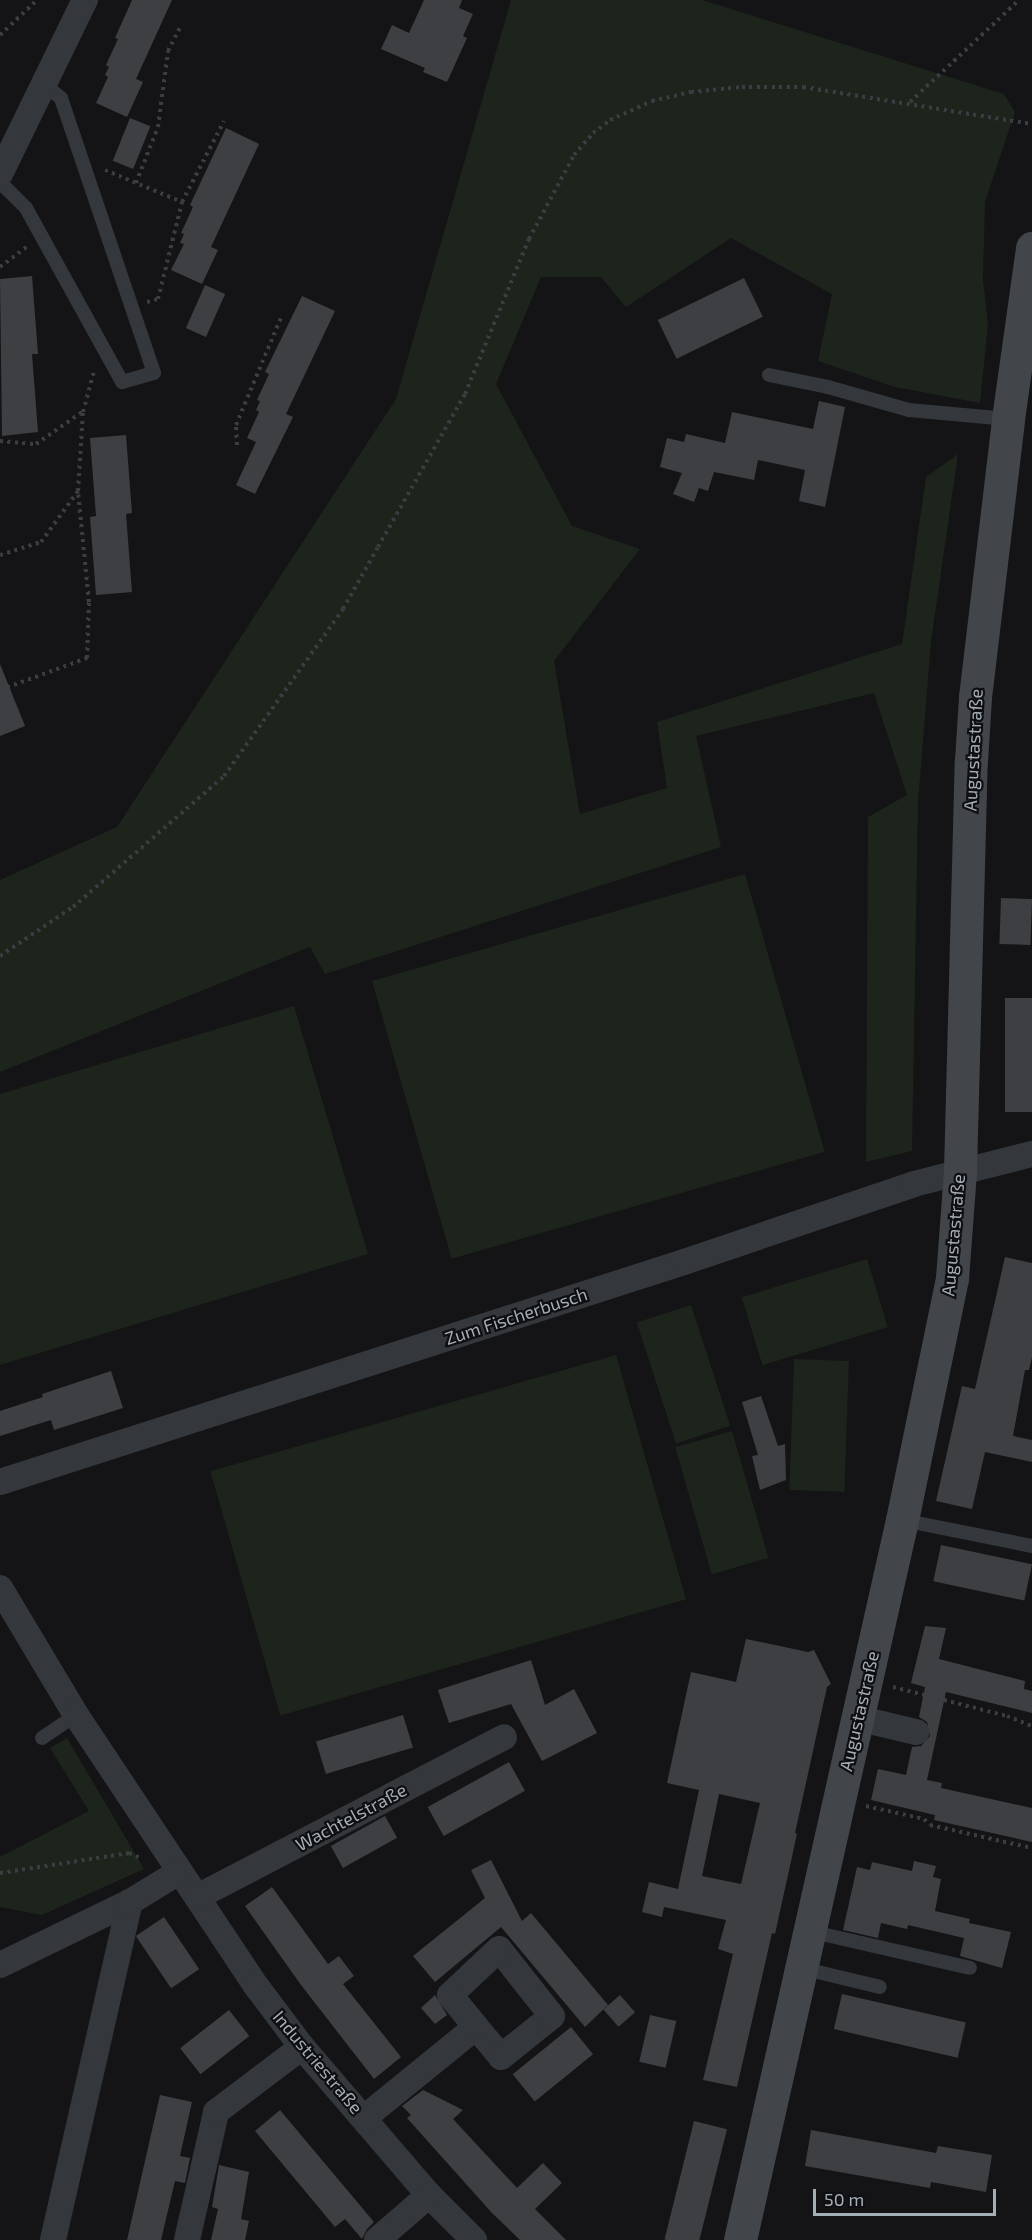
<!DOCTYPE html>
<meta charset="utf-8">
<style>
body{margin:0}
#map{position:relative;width:1032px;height:2240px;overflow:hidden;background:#141416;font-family:"Exo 2",sans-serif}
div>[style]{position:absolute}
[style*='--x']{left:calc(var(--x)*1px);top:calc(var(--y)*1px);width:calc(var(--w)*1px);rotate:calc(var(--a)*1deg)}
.green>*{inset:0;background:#1c241c;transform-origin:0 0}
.building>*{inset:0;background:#3e3f43;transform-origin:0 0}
.path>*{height:4px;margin-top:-2px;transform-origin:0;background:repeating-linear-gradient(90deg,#3a3e42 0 3px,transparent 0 7.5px)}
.service>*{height:14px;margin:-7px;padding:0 7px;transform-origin:7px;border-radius:7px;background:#34373b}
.minor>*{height:26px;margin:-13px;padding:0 13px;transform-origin:13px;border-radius:13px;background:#34373b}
.secondary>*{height:33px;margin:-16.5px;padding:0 16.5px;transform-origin:16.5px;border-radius:16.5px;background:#42464b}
span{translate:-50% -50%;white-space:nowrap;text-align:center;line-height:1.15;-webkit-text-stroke:4.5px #0f0f11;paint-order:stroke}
.street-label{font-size:18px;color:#a4aeb7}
.scale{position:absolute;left:813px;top:2189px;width:183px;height:27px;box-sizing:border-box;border:3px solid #a4aeb7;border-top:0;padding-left:8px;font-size:18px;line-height:21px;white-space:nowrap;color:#a4aeb7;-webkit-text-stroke:4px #0f0f11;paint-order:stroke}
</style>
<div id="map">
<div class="green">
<i style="clip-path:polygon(511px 0,702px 0,1004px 94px,1015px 112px,985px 202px,983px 279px,988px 324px,980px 403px,895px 387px,818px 361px,832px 294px,731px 238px,626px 307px,601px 277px,541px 277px,496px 384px,572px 526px,640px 549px,554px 661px,580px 814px,667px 788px,657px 722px,902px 644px,926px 477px,958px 454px,931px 642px,918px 802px,912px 1151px,866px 1162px,868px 817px,907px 795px,874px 693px,696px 736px,721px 847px,325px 974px,310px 947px,0 1072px,0 880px,117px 827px,396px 399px)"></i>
<i style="left:745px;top:874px;width:289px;height:388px;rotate:74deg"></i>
<i style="clip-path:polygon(294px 1006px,368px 1254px,0 1365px,0 1094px)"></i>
<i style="left:867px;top:1259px;width:71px;height:131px;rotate:73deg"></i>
<i style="left:691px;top:1305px;width:127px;height:57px;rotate:72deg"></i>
<i style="left:616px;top:1355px;width:254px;height:422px;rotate:74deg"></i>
<i style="left:794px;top:1359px;width:55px;height:131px;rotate:2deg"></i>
<i style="left:732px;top:1431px;width:132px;height:59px;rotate:74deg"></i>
<i style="clip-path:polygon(67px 1738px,144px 1869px,42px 1915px,0 1907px,0 1857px,89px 1811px,50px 1748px)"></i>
</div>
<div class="building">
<i style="clip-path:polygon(132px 0,172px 0,136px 79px,143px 82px,127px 117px,96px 103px,108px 77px,105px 75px,109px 67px,106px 65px,118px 39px,115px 38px)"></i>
<i style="clip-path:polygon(424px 0,462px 0,459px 8px,473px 14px,463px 36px,467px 38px,447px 82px,423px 72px,425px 68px,381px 49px,392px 25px,409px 33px)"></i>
<i style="left:130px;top:118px;width:22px;height:46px;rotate:22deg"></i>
<i style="clip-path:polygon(226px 128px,259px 144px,211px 247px,218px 250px,202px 284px,171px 270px,184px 244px,180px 243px,184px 234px,181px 233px,193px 207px,190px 205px)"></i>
<i style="clip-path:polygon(32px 276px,38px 354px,32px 354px,38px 432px,2px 436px,0 279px)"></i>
<i style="left:744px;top:278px;width:43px;height:96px;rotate:64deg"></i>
<i style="left:205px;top:285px;width:22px;height:47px;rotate:24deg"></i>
<i style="clip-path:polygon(302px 296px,335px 311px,286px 414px,293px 417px,255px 494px,236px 485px,256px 442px,247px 438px,259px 412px,256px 410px,260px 401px,257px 400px,269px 374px,265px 372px)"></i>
<i style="clip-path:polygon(819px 401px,845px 407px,825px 507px,799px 501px,805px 470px,758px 460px,754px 480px,714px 472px,708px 491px,699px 488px,694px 502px,673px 494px,682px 473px,660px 467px,667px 438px,684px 442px,686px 434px,725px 443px,732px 412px,813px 429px)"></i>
<i style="clip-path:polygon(126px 435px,132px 513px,126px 514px,132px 592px,96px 595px,90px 517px,96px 516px,90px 438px)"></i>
<i style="clip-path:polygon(0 664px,25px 726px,0 736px)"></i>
<i style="left:1001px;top:898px;width:31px;height:46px;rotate:2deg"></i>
<i style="left:1005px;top:998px;width:27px;height:114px"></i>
<i style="clip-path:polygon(1005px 1257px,1032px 1263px,1032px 1357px,1029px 1370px,1025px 1370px,1013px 1436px,1032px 1440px,1032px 1462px,985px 1452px,972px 1509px,936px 1501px,962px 1386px,975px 1389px)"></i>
<i style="clip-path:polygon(111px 1371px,123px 1408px,54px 1430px,51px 1420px,0 1436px,0 1411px,43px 1397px,42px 1394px)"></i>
<i style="clip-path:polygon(761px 1396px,778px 1446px,785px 1444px,786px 1480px,760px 1490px,752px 1456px,758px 1455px,742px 1402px)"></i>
<i style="left:941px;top:1545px;width:93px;height:37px;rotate:12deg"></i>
<i style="clip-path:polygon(925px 1626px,946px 1628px,939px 1659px,1025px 1681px,1024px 1689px,1032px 1691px,1032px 1713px,946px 1692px,927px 1780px,942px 1783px,941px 1788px,1032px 1808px,1032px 1842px,934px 1820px,935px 1815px,871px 1800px,878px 1769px,906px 1775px,912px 1747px,921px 1746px,930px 1736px,927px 1722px,919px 1717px,925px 1687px,911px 1683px)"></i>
<i style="clip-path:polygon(evenodd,746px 1639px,808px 1652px,814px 1650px,831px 1684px,827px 1687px,795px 1833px,797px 1834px,775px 1934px,772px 1933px,737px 2087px,703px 2080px,733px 1954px,718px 1949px,726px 1920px,664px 1907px,662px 1917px,642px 1912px,649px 1882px,678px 1889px,699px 1790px,667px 1783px,691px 1672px,736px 1682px,746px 1639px,719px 1794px,760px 1803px,741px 1884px,702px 1876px,719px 1794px)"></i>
<i style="clip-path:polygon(531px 1660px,545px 1705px,574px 1689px,597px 1733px,542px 1761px,511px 1704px,449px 1723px,438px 1690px)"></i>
<i style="left:403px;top:1715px;width:34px;height:91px;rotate:73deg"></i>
<i style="left:509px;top:1762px;width:33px;height:93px;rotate:61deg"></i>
<i style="left:385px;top:1816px;width:25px;height:62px;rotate:61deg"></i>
<i style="clip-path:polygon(491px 1860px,522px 1921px,531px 1913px,608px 2005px,585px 2027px,501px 1927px,435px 1982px,413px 1956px,485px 1898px,471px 1870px)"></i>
<i style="clip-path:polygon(914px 1861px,936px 1866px,933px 1877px,941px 1879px,935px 1911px,970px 1919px,969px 1923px,1011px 1932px,1002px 1968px,960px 1956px,964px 1938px,908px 1925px,907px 1929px,881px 1923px,878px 1938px,843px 1930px,857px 1867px,870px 1870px,872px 1862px,912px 1871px)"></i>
<i style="clip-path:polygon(272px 1887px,328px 1964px,339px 1956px,354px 1976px,343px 1984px,401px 2057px,374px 2079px,301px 1985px,245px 1906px)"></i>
<i style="left:164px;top:1917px;width:63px;height:34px;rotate:56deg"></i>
<i style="left:842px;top:1994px;width:127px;height:36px;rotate:13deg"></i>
<i style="clip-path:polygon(435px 1995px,447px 2015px,435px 2024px,421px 2008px)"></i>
<i style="left:620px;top:1995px;width:23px;height:22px;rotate:49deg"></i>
<i style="left:229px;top:2010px;width:33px;height:62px;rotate:52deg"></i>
<i style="left:650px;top:2015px;width:27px;height:48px;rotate:13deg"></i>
<i style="left:571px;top:2027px;width:35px;height:75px;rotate:51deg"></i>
<i style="clip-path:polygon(423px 2090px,463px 2110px,453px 2119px,517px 2188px,543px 2163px,562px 2183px,535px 2209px,566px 2240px,520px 2240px,492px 2213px,407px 2118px,411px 2115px,402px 2106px)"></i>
<i style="clip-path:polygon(160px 2095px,192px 2102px,180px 2156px,190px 2158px,185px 2183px,175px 2181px,161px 2240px,127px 2240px)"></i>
<i style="clip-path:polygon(280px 2110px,374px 2222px,367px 2229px,362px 2239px,345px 2219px,335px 2227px,255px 2131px)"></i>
<i style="left:694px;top:2121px;width:34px;height:122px;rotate:14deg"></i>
<i style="clip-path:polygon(811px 2130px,936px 2153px,938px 2146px,992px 2155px,986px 2192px,931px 2182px,930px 2188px,805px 2166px)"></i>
<i style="clip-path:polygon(219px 2165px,249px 2172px,241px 2219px,249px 2221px,245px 2240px,211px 2240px,218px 2209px,212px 2207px)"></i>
</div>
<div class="path">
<i style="--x:0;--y:35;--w:51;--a:-43.4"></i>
<i style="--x:910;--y:102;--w:149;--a:-43.1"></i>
<i style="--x:105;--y:170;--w:83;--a:22.6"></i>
<i style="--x:136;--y:183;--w:60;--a:-68.6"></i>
<i style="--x:158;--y:127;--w:77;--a:-82.5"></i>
<i style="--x:168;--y:51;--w:28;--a:-63"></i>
<i style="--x:0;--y:267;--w:35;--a:-37"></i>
<i style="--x:147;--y:302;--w:11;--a:-15"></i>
<i style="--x:158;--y:299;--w:100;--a:-76.1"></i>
<i style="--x:182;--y:202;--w:91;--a:-62.6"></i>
<i style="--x:0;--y:441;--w:36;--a:5"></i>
<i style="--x:36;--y:444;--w:56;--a:-34.8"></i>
<i style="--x:237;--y:445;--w:20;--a:-93"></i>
<i style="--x:236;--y:425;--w:119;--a:-67.3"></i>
<i style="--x:0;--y:555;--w:43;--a:-17.6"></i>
<i style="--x:41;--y:542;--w:63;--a:-54"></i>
<i style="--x:78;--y:491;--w:79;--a:-86.4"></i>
<i style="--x:83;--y:412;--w:42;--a:-75"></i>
<i style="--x:0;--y:690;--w:93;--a:-20.2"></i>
<i style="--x:87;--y:658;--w:56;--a:-88"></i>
<i style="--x:89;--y:602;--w:112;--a:-95.7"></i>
<i style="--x:0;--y:956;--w:88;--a:-33.9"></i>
<i style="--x:73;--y:907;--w:200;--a:-40.9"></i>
<i style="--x:224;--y:776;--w:205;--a:-54.5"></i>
<i style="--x:343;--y:609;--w:71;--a:-60.6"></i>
<i style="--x:378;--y:547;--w:176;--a:-60.4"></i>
<i style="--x:465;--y:394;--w:168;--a:-67.6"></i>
<i style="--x:529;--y:239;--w:95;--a:-61.8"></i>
<i style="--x:574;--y:155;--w:29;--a:-49"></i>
<i style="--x:593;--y:133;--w:21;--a:-37"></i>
<i style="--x:610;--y:120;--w:46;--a:-24.3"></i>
<i style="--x:652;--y:101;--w:40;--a:-13"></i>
<i style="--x:691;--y:92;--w:51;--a:-5.6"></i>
<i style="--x:742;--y:87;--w:61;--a:0"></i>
<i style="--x:803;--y:87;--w:232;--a:9.2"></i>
<i style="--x:893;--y:1687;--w:118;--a:14.3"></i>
<i style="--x:1007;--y:1716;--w:27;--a:22"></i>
<i style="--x:866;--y:1806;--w:59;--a:12.6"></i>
<i style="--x:924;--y:1819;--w:8;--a:45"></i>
<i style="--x:930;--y:1825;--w:105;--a:12.7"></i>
<i style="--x:0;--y:1873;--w:131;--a:-8.8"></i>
<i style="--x:129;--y:1853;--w:13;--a:23"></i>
</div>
<div class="service">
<i style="--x:0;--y:182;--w:37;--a:45"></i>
<i style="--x:26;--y:208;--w:199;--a:61.1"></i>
<i style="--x:122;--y:382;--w:33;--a:-16"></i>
<i style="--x:154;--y:373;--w:290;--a:-108.7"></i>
<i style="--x:61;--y:98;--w:21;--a:-141"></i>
<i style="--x:769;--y:375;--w:60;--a:11.5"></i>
<i style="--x:828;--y:387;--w:84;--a:15.9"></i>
<i style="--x:909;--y:410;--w:99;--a:5.2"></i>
<i style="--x:902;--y:1520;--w:133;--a:11.3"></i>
<i style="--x:42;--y:1738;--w:41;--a:-34.1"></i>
<i style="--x:809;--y:1931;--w:165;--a:12.9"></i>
<i style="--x:801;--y:1968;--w:81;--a:13.5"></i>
</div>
<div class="minor">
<i style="--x:0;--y:174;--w:194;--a:-64"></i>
<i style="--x:0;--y:1482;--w:719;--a:-17.83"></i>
<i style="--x:684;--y:1262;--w:243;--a:-18.7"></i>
<i style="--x:914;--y:1184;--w:122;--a:-14.3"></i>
<i style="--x:0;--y:1588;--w:148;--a:59.1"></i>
<i style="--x:76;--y:1715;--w:327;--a:56.4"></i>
<i style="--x:257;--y:1987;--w:75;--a:53.1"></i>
<i style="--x:302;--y:2047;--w:195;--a:49.4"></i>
<i style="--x:429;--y:2195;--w:64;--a:45"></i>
<i style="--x:857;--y:1718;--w:61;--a:13.3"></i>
<i style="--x:197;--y:1897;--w:346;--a:-27.5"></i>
<i style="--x:0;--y:1965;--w:144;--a:-25.9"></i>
<i style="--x:364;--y:2118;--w:144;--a:-39.1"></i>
<i style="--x:476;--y:2027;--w:39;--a:50"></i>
<i style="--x:501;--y:2057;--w:65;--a:-38.8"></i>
<i style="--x:552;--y:2016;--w:85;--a:-128.3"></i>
<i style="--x:499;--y:1949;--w:67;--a:136.8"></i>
<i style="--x:450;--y:1995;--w:41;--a:50.9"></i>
<i style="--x:53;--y:2240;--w:347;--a:-77.2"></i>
<i style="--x:130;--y:1902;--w:57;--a:-31.5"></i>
<i style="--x:187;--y:2240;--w:131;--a:-77.2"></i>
<i style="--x:216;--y:2112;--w:108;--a:-37.1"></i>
<i style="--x:377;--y:2240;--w:69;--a:-40.9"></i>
</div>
<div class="secondary">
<i style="--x:740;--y:2240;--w:738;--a:-77.32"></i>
<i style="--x:902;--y:1520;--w:247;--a:-78.3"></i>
<i style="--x:952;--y:1278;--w:107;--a:-85.7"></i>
<i style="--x:960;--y:1171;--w:410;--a:-88.5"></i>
<i style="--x:971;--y:761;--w:64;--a:-86.4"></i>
<i style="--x:975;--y:697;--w:280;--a:-83.2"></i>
<i style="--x:1008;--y:419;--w:173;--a:-82"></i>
</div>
<div class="street-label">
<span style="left:973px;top:750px;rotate:-87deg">Augustastraße</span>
<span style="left:953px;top:1235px;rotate:-85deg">Augustastraße</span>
<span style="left:516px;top:1316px;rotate:-18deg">Zum Fischerbusch</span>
<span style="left:859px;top:1711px;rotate:-77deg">Augustastraße</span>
<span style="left:351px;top:1817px;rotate:-28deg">Wachtelstraße</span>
<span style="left:318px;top:2062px;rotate:50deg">Industriestraße</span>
</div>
<div class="scale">50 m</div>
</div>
